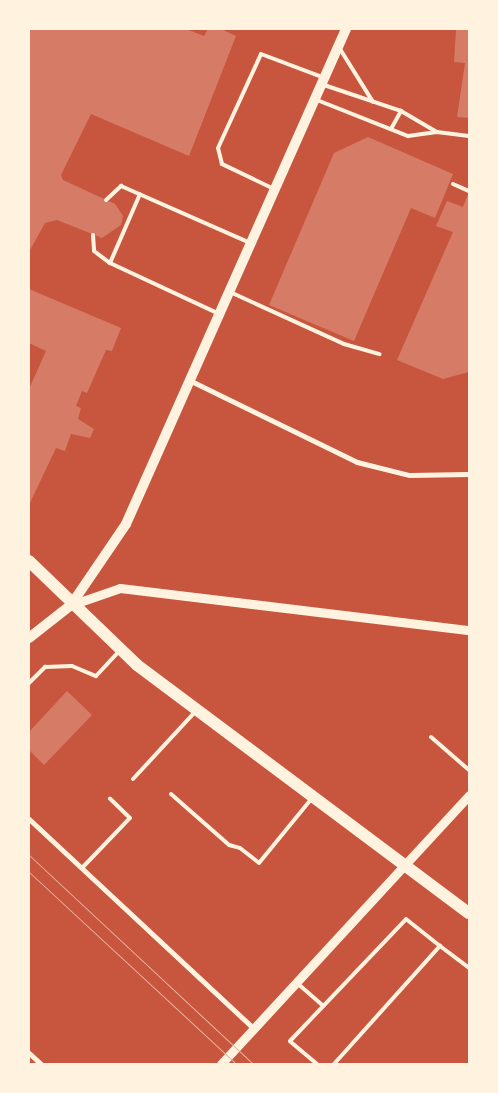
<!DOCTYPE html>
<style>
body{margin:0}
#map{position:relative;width:498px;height:1093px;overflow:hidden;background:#c8553d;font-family:"Source Sans 3",sans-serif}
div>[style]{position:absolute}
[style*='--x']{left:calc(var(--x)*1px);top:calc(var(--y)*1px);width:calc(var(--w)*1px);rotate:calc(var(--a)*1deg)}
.building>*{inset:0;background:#d67c66}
.service>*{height:4px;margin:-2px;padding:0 2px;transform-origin:2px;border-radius:2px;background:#fff3e0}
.minor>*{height:5px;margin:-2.5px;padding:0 2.5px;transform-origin:2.5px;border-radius:2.5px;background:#fff3e0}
.tertiary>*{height:9px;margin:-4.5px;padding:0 4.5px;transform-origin:4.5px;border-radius:4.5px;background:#fff3e0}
.secondary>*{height:10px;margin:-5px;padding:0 5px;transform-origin:5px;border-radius:5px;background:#fff3e0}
.primary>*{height:12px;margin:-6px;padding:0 6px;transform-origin:6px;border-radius:6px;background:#fff3e0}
.tram>*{height:1px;margin:-0.5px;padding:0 0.5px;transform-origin:0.5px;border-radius:0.5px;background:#e9b49f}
span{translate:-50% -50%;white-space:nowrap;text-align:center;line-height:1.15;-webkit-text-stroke:4px #fff3e0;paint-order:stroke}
.frame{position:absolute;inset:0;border:30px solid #fff3e0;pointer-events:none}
</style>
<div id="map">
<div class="building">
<i style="clip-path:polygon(29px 29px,186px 29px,204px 36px,208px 29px,221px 29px,236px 36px,189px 156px,91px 114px,61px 175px,63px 180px,115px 204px,123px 216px,121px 225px,102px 238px,57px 220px,45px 223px,29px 252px)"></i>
<i style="clip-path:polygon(456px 29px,469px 29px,469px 118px,457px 117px,465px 63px,454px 62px)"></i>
<i style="clip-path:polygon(368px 137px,453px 174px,435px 218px,411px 208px,354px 341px,269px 305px,334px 153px)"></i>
<i style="clip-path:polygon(469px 192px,469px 372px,443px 379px,397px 360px,453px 232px,436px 226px,447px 201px,463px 207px)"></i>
<i style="clip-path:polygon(29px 289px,121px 328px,112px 351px,106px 350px,87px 393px,82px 391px,76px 406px,81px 408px,78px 419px,94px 429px,90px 438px,71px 434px,65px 451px,56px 448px,29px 505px,29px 389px,46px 351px,29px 343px)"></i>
<i style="clip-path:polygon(67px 691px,92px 715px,44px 765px,29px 750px,29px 732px)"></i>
</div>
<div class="service">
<i style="--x:340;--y:49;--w:62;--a:58.1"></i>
<i style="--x:324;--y:85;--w:81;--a:18.7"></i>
<i style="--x:401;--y:111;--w:42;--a:30.3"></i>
<i style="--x:317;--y:100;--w:98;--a:21.6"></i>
<i style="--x:408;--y:136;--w:29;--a:-8"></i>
<i style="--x:437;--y:132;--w:32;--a:7"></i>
<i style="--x:391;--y:129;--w:21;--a:-61"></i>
<i style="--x:453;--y:184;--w:17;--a:24"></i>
<i style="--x:274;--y:189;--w:58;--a:-154.3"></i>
<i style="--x:222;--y:164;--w:16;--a:-104"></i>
<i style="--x:218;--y:148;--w:103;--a:-65.4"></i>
<i style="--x:261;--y:54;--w:65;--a:20.7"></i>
<i style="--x:106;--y:200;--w:21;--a:-43"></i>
<i style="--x:121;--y:186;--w:141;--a:23.8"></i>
<i style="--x:93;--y:235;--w:16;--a:86"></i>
<i style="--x:94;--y:251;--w:20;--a:37"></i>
<i style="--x:110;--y:263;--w:118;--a:25"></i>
<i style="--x:110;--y:263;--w:75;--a:-66.5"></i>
<i style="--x:230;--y:292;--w:125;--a:24.5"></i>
<i style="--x:344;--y:344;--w:37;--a:16"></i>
<i style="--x:29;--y:683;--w:23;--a:-45"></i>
<i style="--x:45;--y:667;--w:27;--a:-2"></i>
<i style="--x:72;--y:666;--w:26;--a:23"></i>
<i style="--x:96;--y:676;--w:34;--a:-47"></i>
<i style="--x:431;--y:737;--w:50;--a:41"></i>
<i style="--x:133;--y:779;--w:91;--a:-47.2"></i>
<i style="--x:171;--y:794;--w:77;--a:41.3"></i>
<i style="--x:229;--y:845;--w:11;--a:15"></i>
<i style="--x:240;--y:848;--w:24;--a:38"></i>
<i style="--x:259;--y:863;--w:84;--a:-50.8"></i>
<i style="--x:82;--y:868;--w:69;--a:-46.2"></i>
<i style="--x:130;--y:818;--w:28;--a:-136"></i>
<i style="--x:297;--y:983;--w:35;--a:41"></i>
<i style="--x:317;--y:1064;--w:35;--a:-140"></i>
<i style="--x:290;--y:1041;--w:168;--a:-46.4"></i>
<i style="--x:406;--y:919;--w:43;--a:38.5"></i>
<i style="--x:334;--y:1064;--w:159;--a:-48.1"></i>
<i style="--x:440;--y:946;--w:36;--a:37"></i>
</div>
<div class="minor">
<i style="--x:189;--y:380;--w:187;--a:26"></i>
<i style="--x:357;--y:462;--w:54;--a:14"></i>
<i style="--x:409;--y:475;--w:60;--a:-1"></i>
<i style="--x:29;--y:819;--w:306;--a:43"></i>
<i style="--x:29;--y:1053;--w:16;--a:43"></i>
</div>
<div class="tertiary">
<i style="--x:71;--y:605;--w:52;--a:-19.1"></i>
<i style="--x:120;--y:588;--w:352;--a:6.9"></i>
<i style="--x:221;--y:1064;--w:366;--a:-47.3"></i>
</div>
<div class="secondary">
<i style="--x:29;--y:638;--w:53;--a:-38.2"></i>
<i style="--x:71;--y:605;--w:98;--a:-55.8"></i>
<i style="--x:126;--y:524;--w:542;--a:-66.04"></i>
</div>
<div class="primary">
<i style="--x:29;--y:561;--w:150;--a:43.9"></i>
<i style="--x:137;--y:665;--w:414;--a:36.8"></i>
</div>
<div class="tram">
<i style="--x:29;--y:855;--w:306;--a:43"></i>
<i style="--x:29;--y:872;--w:282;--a:42.8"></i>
</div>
<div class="frame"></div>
</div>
